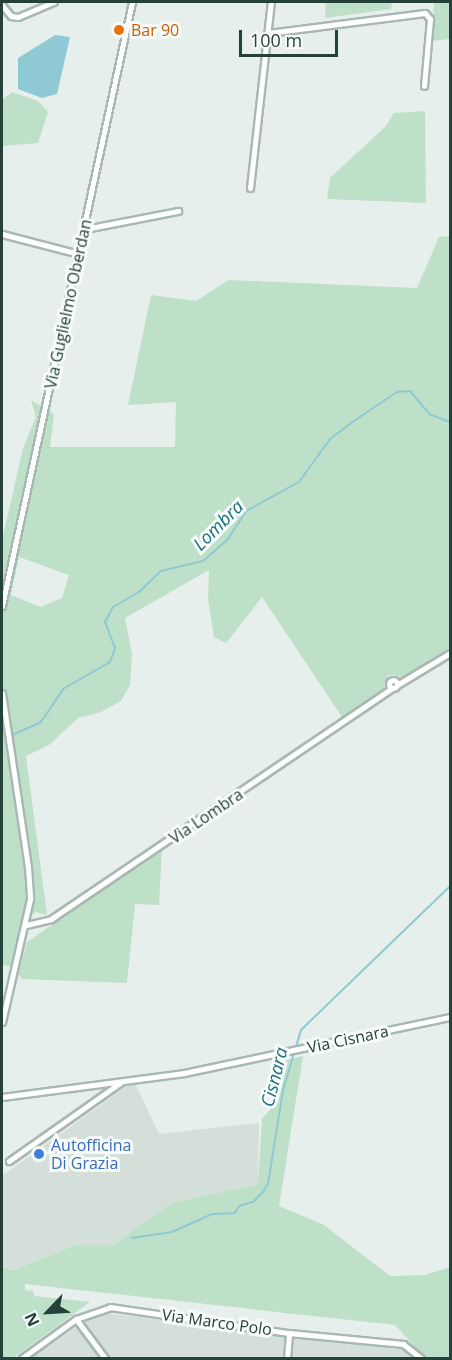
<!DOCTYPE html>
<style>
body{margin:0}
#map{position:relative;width:452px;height:1360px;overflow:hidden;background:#e6efeb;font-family:"Open Sans",sans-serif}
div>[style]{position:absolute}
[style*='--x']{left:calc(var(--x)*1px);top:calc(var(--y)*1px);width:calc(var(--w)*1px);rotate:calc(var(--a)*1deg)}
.built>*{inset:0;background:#d4dfda}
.green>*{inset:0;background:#bfe0c8}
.water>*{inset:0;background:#8ec9d4}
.stream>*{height:2px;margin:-1px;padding:0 1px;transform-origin:1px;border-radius:1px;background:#8ec9d4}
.roads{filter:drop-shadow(2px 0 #a8b8b2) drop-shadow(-2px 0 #a8b8b2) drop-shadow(0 2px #a8b8b2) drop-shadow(0 -2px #a8b8b2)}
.street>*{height:5px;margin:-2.5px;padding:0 2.5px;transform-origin:2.5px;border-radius:2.5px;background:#fff}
.street>.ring{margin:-2.5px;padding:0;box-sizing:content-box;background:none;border:5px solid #fff;border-radius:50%}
.dots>*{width:16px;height:16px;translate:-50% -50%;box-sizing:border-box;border:3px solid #f7fbf9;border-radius:50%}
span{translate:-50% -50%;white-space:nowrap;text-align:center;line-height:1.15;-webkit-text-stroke:6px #f7fbf9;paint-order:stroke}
.food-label{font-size:16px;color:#c56008}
.left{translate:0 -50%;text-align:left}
.street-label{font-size:16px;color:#24423a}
.shop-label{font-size:16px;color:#366cbe}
.water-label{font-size:18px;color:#1c6f80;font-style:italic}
.frame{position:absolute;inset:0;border:3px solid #24423a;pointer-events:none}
.north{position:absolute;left:18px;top:1282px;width:60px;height:60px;-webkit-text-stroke:4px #f7fbf9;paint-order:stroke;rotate:245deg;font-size:16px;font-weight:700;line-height:24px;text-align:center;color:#24423a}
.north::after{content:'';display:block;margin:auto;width:21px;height:27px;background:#24423a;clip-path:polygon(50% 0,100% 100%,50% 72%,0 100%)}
.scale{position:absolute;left:239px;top:30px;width:99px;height:27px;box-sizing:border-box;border:3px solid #24423a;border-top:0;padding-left:8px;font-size:18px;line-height:21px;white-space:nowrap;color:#24423a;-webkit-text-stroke:4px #f7fbf9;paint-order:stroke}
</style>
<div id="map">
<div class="built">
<i style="clip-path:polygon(134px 1081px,159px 1134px,259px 1123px,258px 1184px,171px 1203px,113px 1245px,76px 1245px,13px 1270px,2px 1266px,2px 1176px)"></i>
<i style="clip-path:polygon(98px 1312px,406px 1350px,414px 1358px,32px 1358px)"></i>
</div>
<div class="green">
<i style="clip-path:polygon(326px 2px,392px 2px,391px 9px,325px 18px)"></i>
<i style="clip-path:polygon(434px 2px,450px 2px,450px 39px,432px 41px)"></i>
<i style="clip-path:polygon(12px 92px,38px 101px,48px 112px,38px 143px,2px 146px,2px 100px)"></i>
<i style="clip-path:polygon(425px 111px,426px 203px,327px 199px,330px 178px,386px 126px,394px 113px)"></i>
<i style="clip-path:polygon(evenodd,450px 236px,450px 647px,408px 677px,388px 675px,382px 694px,344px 720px,262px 597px,226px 643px,214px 637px,208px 599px,209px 570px,125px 618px,132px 654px,130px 685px,121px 701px,101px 712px,78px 718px,49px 745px,26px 756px,47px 915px,36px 912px,24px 919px,12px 967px,2px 965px,2px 540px,23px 448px,36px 417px,31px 400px,54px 414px,50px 447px,175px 447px,176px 402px,128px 405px,151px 295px,196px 301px,229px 280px,417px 288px,439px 237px,450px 236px,19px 557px,69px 575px,62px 598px,41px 607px,11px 595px,19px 557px)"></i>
<i style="clip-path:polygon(162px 849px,159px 905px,135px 904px,127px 983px,22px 979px,18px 974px,27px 942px)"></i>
<i style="clip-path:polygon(303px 1056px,279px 1206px,324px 1225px,390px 1276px,425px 1275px,450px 1267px,450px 1358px,425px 1358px,395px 1325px,25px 1284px,25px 1290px,33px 1291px,34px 1296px,90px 1302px,13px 1358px,2px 1358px,2px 1267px,13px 1270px,76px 1245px,113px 1245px,171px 1203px,258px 1184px,262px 1119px,275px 1104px,286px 1060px)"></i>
</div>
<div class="water">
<i style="clip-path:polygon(55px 35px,70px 37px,57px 94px,42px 98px,18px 89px,18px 58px)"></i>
</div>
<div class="stream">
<i style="--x:12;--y:735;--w:32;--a:-24"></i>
<i style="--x:41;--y:722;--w:40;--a:-56"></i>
<i style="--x:63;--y:689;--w:54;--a:-29.9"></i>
<i style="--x:110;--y:662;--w:15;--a:-70"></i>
<i style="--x:115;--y:648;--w:28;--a:-111"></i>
<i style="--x:105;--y:622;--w:17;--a:-62"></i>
<i style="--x:113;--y:607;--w:30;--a:-30"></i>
<i style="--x:139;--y:592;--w:30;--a:-44"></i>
<i style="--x:161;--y:571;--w:43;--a:-13.4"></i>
<i style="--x:203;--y:561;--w:33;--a:-41"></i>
<i style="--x:228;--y:539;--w:33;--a:-57"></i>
<i style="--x:246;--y:511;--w:60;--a:-28.7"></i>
<i style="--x:299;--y:482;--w:53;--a:-54.2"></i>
<i style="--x:330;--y:439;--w:26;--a:-37"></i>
<i style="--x:351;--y:423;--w:55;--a:-34"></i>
<i style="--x:397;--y:392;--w:13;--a:-4"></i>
<i style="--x:410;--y:391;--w:30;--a:50"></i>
<i style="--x:429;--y:414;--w:22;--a:21"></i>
<i style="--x:132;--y:1238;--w:40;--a:-8.5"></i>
<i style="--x:172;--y:1232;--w:44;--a:-24.2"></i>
<i style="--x:212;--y:1214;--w:23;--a:-2"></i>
<i style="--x:235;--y:1213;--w:8;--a:-60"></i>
<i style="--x:239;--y:1206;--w:15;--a:-16"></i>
<i style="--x:253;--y:1202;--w:14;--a:-45"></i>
<i style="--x:263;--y:1192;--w:9;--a:-58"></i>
<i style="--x:268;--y:1184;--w:95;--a:-80.9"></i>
<i style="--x:283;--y:1090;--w:63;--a:-73.3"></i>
<i style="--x:301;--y:1030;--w:207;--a:-44"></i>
</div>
<div class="roads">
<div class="street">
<i style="--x:2;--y:5;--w:14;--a:51"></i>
<i style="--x:11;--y:16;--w:7;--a:8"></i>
<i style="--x:18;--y:17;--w:39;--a:-23"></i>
<i style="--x:268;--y:33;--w:158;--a:-7.3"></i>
<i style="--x:425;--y:13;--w:8;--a:50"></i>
<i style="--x:430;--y:19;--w:67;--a:95.1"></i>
<i style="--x:250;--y:188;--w:187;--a:-83.6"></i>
<i style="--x:85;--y:229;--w:95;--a:-11"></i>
<i style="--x:2;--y:234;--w:80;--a:14.6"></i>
<i style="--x:2;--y:606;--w:618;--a:-77.85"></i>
<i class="ring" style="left:389px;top:680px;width:3px;height:3px"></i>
<i style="--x:397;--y:685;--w:62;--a:-31.1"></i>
<i style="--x:2;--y:693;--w:176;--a:81.5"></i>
<i style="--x:28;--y:867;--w:32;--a:86"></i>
<i style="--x:30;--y:899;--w:126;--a:102.8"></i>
<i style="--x:26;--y:925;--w:26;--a:-13"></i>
<i style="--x:51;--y:919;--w:412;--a:-34.1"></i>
<i style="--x:2;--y:1097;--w:184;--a:-7.5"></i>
<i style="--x:184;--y:1073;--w:272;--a:-11.9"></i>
<i style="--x:9;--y:1161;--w:139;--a:-35.1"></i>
<i style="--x:76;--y:1319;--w:49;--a:53.4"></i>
<i style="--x:22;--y:1358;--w:67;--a:-35.8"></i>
<i style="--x:76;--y:1319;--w:36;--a:-19"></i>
<i style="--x:110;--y:1307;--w:181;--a:8.3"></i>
<i style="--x:289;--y:1333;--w:115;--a:5.5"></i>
<i style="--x:403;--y:1344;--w:23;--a:38"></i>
<i style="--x:287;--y:1358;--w:25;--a:-85"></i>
</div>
</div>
<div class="dots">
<i style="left:119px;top:30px;background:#e8710a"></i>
<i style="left:39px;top:1154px;background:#3f7fe0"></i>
</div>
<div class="food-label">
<span class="left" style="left:131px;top:30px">Bar 90</span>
</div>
<div class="street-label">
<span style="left:68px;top:304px;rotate:-78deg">Via Guglielmo Oberdan</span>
<span style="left:206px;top:816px;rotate:-34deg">Via Lombra</span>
<span style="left:348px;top:1039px;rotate:-12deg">Via Cisnara</span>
<span style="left:217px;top:1322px;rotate:8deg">Via Marco Polo</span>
</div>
<div class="shop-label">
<span class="left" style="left:51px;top:1154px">Autofficina<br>Di Grazia</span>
</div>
<div class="water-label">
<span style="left:218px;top:525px;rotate:-45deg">Lombra</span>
<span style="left:274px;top:1077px;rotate:-76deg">Cisnara</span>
</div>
<div class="frame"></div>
<div class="north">N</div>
<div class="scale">100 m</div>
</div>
